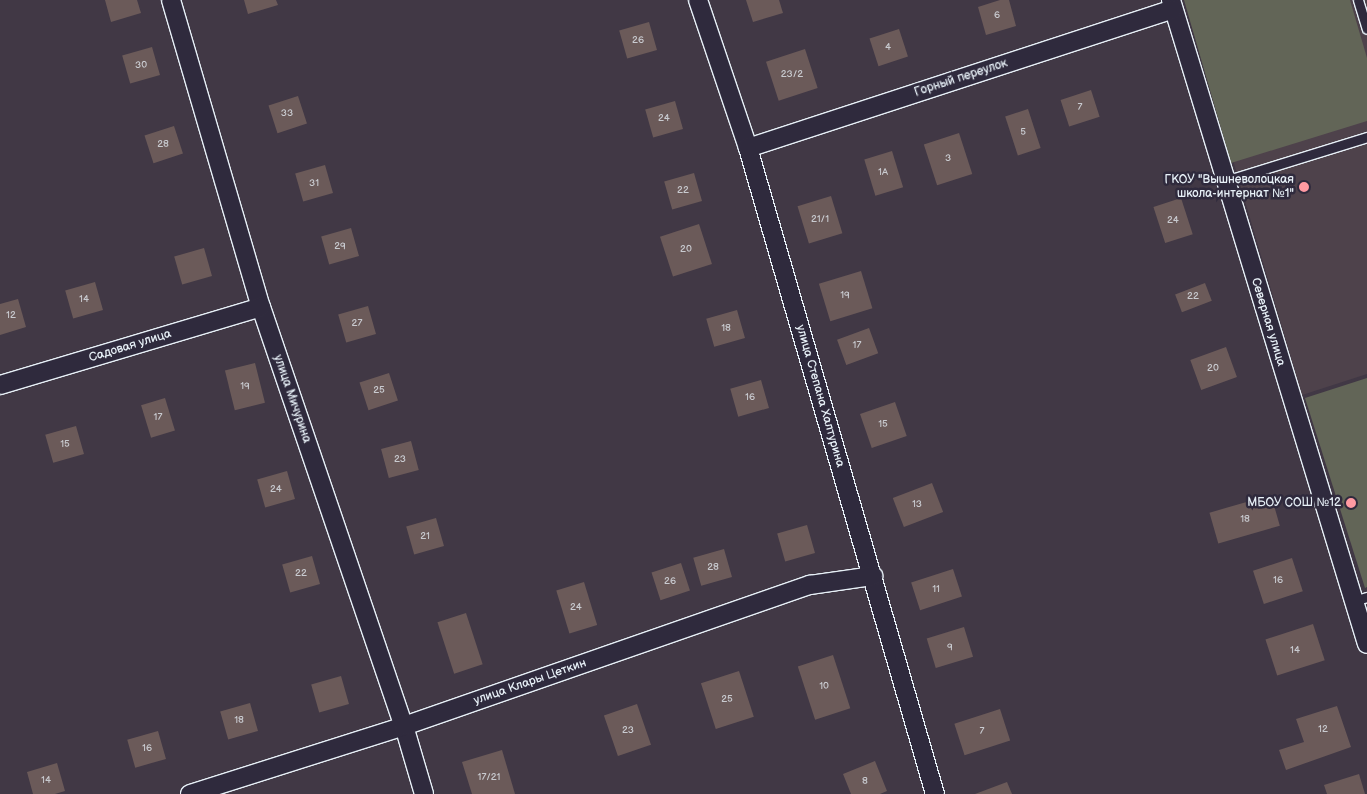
<!DOCTYPE html>
<meta charset="utf-8">
<style>
body{margin:0}
#map{position:relative;width:1367px;height:794px;overflow:hidden;background:#413845;font-family:"Balsamiq Sans",sans-serif}
div>[style]{position:absolute}
[style*='--x']{left:calc(var(--x)*1px);top:calc(var(--y)*1px);width:calc(var(--w)*1px);rotate:calc(var(--a)*1deg)}
.built>*{inset:0;background:#4e424b}
.green>*{inset:0;background:#626557}
.building>*{inset:0;background:#6b5a59;transform-origin:0 0}
.roads{filter:drop-shadow(1px 0 #e8f1f8) drop-shadow(-1px 0 #e8f1f8) drop-shadow(0 1px #e8f1f8) drop-shadow(0 -1px #e8f1f8)}
.service>*{height:9px;margin:-4.5px;padding:0 4.5px;transform-origin:4.5px;border-radius:4.5px;background:#2f2a3d}
.minor>*{height:18px;margin:-9px;padding:0 9px;transform-origin:9px;border-radius:9px;background:#2f2a3d}
.dots>*{width:14px;height:14px;translate:-50% -50%;box-sizing:border-box;border:2px solid #2f2a3d;border-radius:50%}
span{translate:-50% -50%;white-space:nowrap;text-align:center;line-height:1.15;-webkit-text-stroke:5px #2f2a3d;paint-order:stroke}
.number-label{font-size:10px;color:#c9cbd0}
.number-label span{-webkit-text-stroke-width:0}
.street-label{font-size:12px;color:#e8f1f8}
.poi-label{font-size:12px;color:#e8f1f8}
.right{translate:-100% -50%;text-align:right}
</style>
<div id="map">
<div class="built">
<i style="clip-path:polygon(1186px 0,1367px 0,1367px 374px,1302px 395px)"></i>
</div>
<div class="green">
<i style="clip-path:polygon(1184px 0,1350px 0,1367px 58px,1367px 121px,1231px 163px)"></i>
<i style="clip-path:polygon(1367px 378px,1367px 587px,1365px 588px,1305px 398px)"></i>
</div>
<div class="building">
<i style="clip-path:polygon(105px 0,137px 0,141px 13px,111px 22px)"></i>
<i style="clip-path:polygon(244px 0,276px 0,278px 5px,248px 14px)"></i>
<i style="clip-path:polygon(746px 0,779px 0,783px 13px,753px 22px)"></i>
<i style="clip-path:polygon(1000px 0,1009px 0,1016px 26px,986px 35px,978px 7px)"></i>
<i style="left:649px;top:22px;width:29px;height:31px;rotate:74deg"></i>
<i style="left:899px;top:29px;width:29px;height:31px;rotate:72deg"></i>
<i style="left:152px;top:47px;width:29px;height:31px;rotate:74deg"></i>
<i style="left:805px;top:49px;width:41px;height:41px;rotate:72deg"></i>
<i style="left:1091px;top:90px;width:28px;height:32px;rotate:72deg"></i>
<i style="left:298px;top:96px;width:29px;height:31px;rotate:72deg"></i>
<i style="left:675px;top:101px;width:29px;height:31px;rotate:74deg"></i>
<i style="left:1028px;top:109px;width:41px;height:24px;rotate:72deg"></i>
<i style="left:174px;top:126px;width:29px;height:31px;rotate:72deg"></i>
<i style="left:959px;top:133px;width:43px;height:37px;rotate:72deg"></i>
<i style="left:892px;top:151px;width:38px;height:29px;rotate:73deg"></i>
<i style="left:325px;top:165px;width:29px;height:31px;rotate:74deg"></i>
<i style="left:694px;top:173px;width:29px;height:31px;rotate:74deg"></i>
<i style="left:831px;top:196px;width:39px;height:35px;rotate:73deg"></i>
<i style="left:1181px;top:198px;width:38px;height:29px;rotate:72deg"></i>
<i style="left:699px;top:224px;width:42px;height:41px;rotate:72deg"></i>
<i style="left:351px;top:228px;width:29px;height:31px;rotate:74deg"></i>
<i style="left:204px;top:248px;width:29px;height:31px;rotate:74deg"></i>
<i style="left:861px;top:271px;width:39px;height:44px;rotate:73deg"></i>
<i style="left:95px;top:282px;width:29px;height:31px;rotate:74deg"></i>
<i style="left:1205px;top:283px;width:19px;height:32px;rotate:69deg"></i>
<i style="clip-path:polygon(18px 299px,26px 327px,0 335px,0 304px)"></i>
<i style="left:368px;top:306px;width:29px;height:31px;rotate:74deg"></i>
<i style="left:737px;top:310px;width:29px;height:32px;rotate:74deg"></i>
<i style="left:869px;top:328px;width:27px;height:34px;rotate:70deg"></i>
<i style="left:1226px;top:347px;width:32px;height:38px;rotate:70deg"></i>
<i style="left:255px;top:363px;width:41px;height:31px;rotate:76deg"></i>
<i style="left:389px;top:373px;width:29px;height:31px;rotate:72deg"></i>
<i style="left:761px;top:380px;width:29px;height:32px;rotate:74deg"></i>
<i style="left:165px;top:398px;width:34px;height:25px;rotate:73deg"></i>
<i style="left:895px;top:402px;width:36px;height:37px;rotate:71deg"></i>
<i style="left:76px;top:426px;width:29px;height:32px;rotate:74deg"></i>
<i style="left:411px;top:441px;width:30px;height:31px;rotate:75deg"></i>
<i style="left:287px;top:471px;width:29px;height:31px;rotate:74deg"></i>
<i style="left:932px;top:483px;width:31px;height:42px;rotate:69deg"></i>
<i style="left:1271px;top:495px;width:32px;height:64px;rotate:74deg"></i>
<i style="left:436px;top:518px;width:29px;height:31px;rotate:74deg"></i>
<i style="left:807px;top:525px;width:29px;height:31px;rotate:74deg"></i>
<i style="left:724px;top:549px;width:29px;height:32px;rotate:74deg"></i>
<i style="left:312px;top:556px;width:29px;height:31px;rotate:74deg"></i>
<i style="left:1292px;top:558px;width:35px;height:41px;rotate:72deg"></i>
<i style="left:681px;top:563px;width:29px;height:31px;rotate:72deg"></i>
<i style="left:953px;top:569px;width:29px;height:44px;rotate:72deg"></i>
<i style="left:584px;top:582px;width:45px;height:29px;rotate:73deg"></i>
<i style="left:466px;top:613px;width:54px;height:30px;rotate:72deg"></i>
<i style="left:1313px;top:624px;width:38px;height:50px;rotate:72deg"></i>
<i style="left:964px;top:627px;width:31px;height:39px;rotate:73deg"></i>
<i style="left:833px;top:655px;width:56px;height:37px;rotate:72deg"></i>
<i style="left:739px;top:671px;width:48px;height:40px;rotate:72deg"></i>
<i style="left:341px;top:676px;width:29px;height:31px;rotate:74deg"></i>
<i style="left:250px;top:703px;width:29px;height:31px;rotate:74deg"></i>
<i style="left:637px;top:704px;width:43px;height:35px;rotate:71deg"></i>
<i style="clip-path:polygon(1337px 706px,1351px 747px,1286px 770px,1279px 750px,1304px 742px,1296px 719px)"></i>
<i style="left:1000px;top:709px;width:33px;height:48px;rotate:72deg"></i>
<i style="left:158px;top:731px;width:29px;height:32px;rotate:74deg"></i>
<i style="clip-path:polygon(502px 750px,515px 794px,472px 794px,462px 762px)"></i>
<i style="clip-path:polygon(875px 761px,887px 791px,880px 794px,851px 794px,843px 774px)"></i>
<i style="clip-path:polygon(57px 763px,65px 791px,55px 794px,33px 794px,27px 772px)"></i>
<i style="clip-path:polygon(1359px 774px,1365px 794px,1327px 794px,1324px 785px)"></i>
<i style="clip-path:polygon(1007px 782px,1012px 794px,975px 794px)"></i>
</div>
<div class="roads">
<div class="service">
<i style="--x:1358;--y:0;--w:30;--a:73"></i>
<i style="--x:1225;--y:181;--w:149;--a:-17.2"></i>
<i style="--x:1353;--y:601;--w:15;--a:-16"></i>
</div>
<div class="minor">
<i style="--x:171;--y:0;--w:320;--a:73.7"></i>
<i style="--x:261;--y:307;--w:443;--a:71.2"></i>
<i style="--x:404;--y:726;--w:71;--a:73.6"></i>
<i style="--x:698;--y:0;--w:156;--a:71.3"></i>
<i style="--x:748;--y:148;--w:673;--a:73.86"></i>
<i style="--x:1171;--y:0;--w:673;--a:73.07"></i>
<i style="--x:748;--y:148;--w:447;--a:-18.1"></i>
<i style="--x:0;--y:385;--w:272;--a:-16.6"></i>
<i style="--x:190;--y:794;--w:225;--a:-17.6"></i>
<i style="--x:404;--y:726;--w:430;--a:-19.2"></i>
<i style="--x:810;--y:585;--w:64;--a:-8.1"></i>
</div>
</div>
<div class="dots">
<i style="left:1304px;top:187px;background:#ff9aa2"></i>
<i style="left:1351px;top:503px;background:#ff9aa2"></i>
</div>
<div class="number-label">
<span style="left:997px;top:16px">6</span>
<span style="left:638px;top:41px">26</span>
<span style="left:888px;top:48px">4</span>
<span style="left:141px;top:66px">30</span>
<span style="left:792px;top:75px">23/2</span>
<span style="left:1080px;top:108px">7</span>
<span style="left:287px;top:114px">33</span>
<span style="left:664px;top:119px">24</span>
<span style="left:1023px;top:133px">5</span>
<span style="left:163px;top:145px">28</span>
<span style="left:948px;top:159px">3</span>
<span style="left:883px;top:173px">1А</span>
<span style="left:314px;top:184px">31</span>
<span style="left:683px;top:191px">22</span>
<span style="left:820px;top:220px">21/1</span>
<span style="left:1173px;top:221px">24</span>
<span style="left:340px;top:247px">29</span>
<span style="left:686px;top:250px">20</span>
<span style="left:845px;top:296px">19</span>
<span style="left:1193px;top:297px">22</span>
<span style="left:84px;top:300px">14</span>
<span style="left:11px;top:316px">12</span>
<span style="left:357px;top:324px">27</span>
<span style="left:726px;top:329px">18</span>
<span style="left:857px;top:346px">17</span>
<span style="left:1213px;top:369px">20</span>
<span style="left:245px;top:387px">19</span>
<span style="left:379px;top:391px">25</span>
<span style="left:750px;top:398px">16</span>
<span style="left:158px;top:418px">17</span>
<span style="left:883px;top:425px">15</span>
<span style="left:65px;top:445px">15</span>
<span style="left:400px;top:460px">23</span>
<span style="left:276px;top:490px">24</span>
<span style="left:917px;top:505px">13</span>
<span style="left:1245px;top:520px">18</span>
<span style="left:425px;top:537px">21</span>
<span style="left:713px;top:568px">28</span>
<span style="left:301px;top:574px">22</span>
<span style="left:1278px;top:581px">16</span>
<span style="left:670px;top:582px">26</span>
<span style="left:936px;top:590px">11</span>
<span style="left:576px;top:608px">24</span>
<span style="left:950px;top:648px">9</span>
<span style="left:1295px;top:651px">14</span>
<span style="left:824px;top:687px">10</span>
<span style="left:727px;top:700px">25</span>
<span style="left:239px;top:721px">18</span>
<span style="left:1323px;top:730px">12</span>
<span style="left:628px;top:731px">23</span>
<span style="left:982px;top:732px">7</span>
<span style="left:147px;top:749px">16</span>
<span style="left:489px;top:778px">17/21</span>
<span style="left:46px;top:781px">14</span>
<span style="left:865px;top:782px">8</span>
</div>
<div class="street-label">
<span style="left:961px;top:78px;rotate:-18deg">Горный переулок</span>
<span style="left:1268px;top:322px;rotate:73deg">Северная улица</span>
<span style="left:130px;top:346px;rotate:-17deg">Садовая улица</span>
<span style="left:820px;top:396px;rotate:74deg">улица Степана Халтурина</span>
<span style="left:292px;top:399px;rotate:71deg">улица Мичурина</span>
<span style="left:530px;top:682px;rotate:-19deg">улица Клары Цеткин</span>
</div>
<div class="poi-label">
<span class="right" style="left:1294px;top:187px">ГКОУ "Вышневолоцкая<br>школа-интернат №1"</span>
<span class="right" style="left:1341px;top:503px">МБОУ СОШ №12</span>
</div>
</div>
